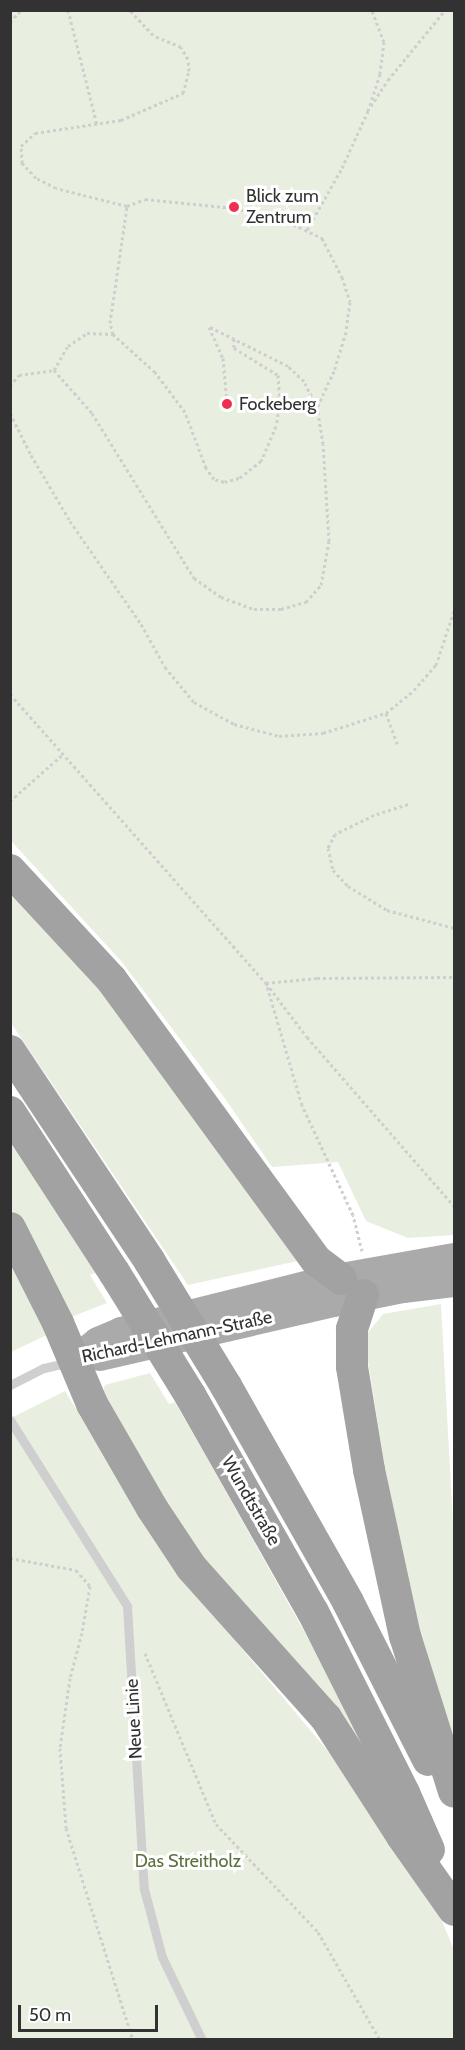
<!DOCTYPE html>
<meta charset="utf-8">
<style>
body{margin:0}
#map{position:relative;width:465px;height:2050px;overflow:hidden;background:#fff;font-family:Cabin,sans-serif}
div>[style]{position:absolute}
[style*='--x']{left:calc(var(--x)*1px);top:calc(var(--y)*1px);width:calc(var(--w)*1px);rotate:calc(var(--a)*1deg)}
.green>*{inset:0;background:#e9efe0}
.path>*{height:3px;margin-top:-1.5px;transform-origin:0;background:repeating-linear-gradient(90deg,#cfcfcf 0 3px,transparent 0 6px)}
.service>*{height:9px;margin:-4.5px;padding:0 4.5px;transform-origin:4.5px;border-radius:4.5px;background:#cfcfcf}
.primary>*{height:30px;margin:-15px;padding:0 15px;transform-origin:15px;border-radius:15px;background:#aaa}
.trunk>*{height:32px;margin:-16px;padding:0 16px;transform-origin:16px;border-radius:16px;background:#a2a2a2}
.trunk-bridge>*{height:32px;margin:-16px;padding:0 16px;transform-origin:16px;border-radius:16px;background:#a2a2a2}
.dots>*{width:16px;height:16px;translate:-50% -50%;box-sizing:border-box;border:3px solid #fff;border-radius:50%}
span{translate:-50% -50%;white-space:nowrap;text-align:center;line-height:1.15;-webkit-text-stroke:6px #fff;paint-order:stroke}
.poi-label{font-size:18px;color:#323232}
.left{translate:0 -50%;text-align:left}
.street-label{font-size:18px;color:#323232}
.park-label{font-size:18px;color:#5a713c}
.frame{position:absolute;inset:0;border:12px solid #323232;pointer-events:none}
.scale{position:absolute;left:18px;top:2005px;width:140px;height:27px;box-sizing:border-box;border:3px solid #323232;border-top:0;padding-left:8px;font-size:18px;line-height:21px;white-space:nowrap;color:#323232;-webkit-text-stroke:4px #fff;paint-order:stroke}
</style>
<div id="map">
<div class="green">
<i style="clip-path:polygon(11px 10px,454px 11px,454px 1235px,408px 1238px,366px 1221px,338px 1162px,272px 1167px,226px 1100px,121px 961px,11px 841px)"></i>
<i style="clip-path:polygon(10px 882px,104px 984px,307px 1259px,188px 1285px,11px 1023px)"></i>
<i style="clip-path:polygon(11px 1137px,96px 1273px,90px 1275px,107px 1303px,66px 1319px,11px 1208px)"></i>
<i style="clip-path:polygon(10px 1264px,47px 1335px,11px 1352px,10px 1352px)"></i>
<i style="clip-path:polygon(441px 1304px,454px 1542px,454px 1739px,419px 1631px,387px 1480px,367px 1355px,367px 1334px,383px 1314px)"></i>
<i style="clip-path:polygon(150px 1373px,169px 1404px,175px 1402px,199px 1444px,327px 1672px,378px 1771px,175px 1522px,101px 1397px,105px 1385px)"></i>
<i style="clip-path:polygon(65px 1391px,151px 1530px,212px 1613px,357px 1786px,432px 1896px,454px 1950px,454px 2039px,11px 2040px,11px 1418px)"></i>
</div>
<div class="path">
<i style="--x:68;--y:10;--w:119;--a:75.8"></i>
<i style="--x:10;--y:22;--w:16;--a:-47"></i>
<i style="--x:371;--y:106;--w:31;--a:-57"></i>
<i style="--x:388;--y:80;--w:90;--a:-50.8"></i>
<i style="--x:127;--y:206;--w:73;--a:-165.8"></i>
<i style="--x:56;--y:188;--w:22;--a:-153"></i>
<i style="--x:36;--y:178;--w:21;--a:-133"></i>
<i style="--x:22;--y:163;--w:17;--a:-93"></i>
<i style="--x:21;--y:146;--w:19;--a:-43"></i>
<i style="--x:35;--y:133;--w:87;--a:-8.6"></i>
<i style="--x:121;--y:120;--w:68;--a:-23.5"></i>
<i style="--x:183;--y:93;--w:23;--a:-75"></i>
<i style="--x:189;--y:71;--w:12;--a:-95"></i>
<i style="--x:188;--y:59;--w:14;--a:-120"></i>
<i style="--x:181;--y:47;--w:30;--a:-157"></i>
<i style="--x:153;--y:35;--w:34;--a:-133"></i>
<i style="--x:307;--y:230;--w:71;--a:-60.6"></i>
<i style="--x:342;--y:168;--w:63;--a:-65.5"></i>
<i style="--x:368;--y:111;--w:39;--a:-72"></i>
<i style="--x:380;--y:74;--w:32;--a:-83"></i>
<i style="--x:384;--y:42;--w:34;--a:-111"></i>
<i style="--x:209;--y:327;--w:34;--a:66"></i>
<i style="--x:223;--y:358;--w:46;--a:85"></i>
<i style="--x:234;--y:339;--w:9;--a:90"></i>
<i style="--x:234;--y:348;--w:52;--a:31.5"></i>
<i style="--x:278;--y:375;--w:27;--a:86"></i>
<i style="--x:280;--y:402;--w:24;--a:99"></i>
<i style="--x:276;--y:426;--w:38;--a:113"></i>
<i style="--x:261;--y:461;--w:28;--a:142"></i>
<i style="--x:239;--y:478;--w:16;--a:165"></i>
<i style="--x:224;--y:482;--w:10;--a:-163"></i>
<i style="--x:214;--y:479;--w:14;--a:-126"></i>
<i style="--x:206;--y:468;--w:60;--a:-110.6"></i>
<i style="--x:185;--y:412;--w:50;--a:-126.9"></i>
<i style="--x:155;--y:372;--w:57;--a:-137.9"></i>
<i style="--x:113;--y:334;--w:11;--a:-105"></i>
<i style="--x:110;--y:323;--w:118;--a:-81.7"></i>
<i style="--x:127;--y:206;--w:19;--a:-21"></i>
<i style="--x:145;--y:199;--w:89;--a:5.8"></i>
<i style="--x:234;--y:208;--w:56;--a:14.5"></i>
<i style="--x:288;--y:222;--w:38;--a:25"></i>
<i style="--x:322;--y:238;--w:44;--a:62.9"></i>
<i style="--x:342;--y:277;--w:26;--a:72"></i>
<i style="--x:350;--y:302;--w:30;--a:98"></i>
<i style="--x:346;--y:332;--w:41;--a:107.1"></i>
<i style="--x:334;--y:371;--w:40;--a:115"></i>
<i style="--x:54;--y:370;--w:28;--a:-60"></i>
<i style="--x:68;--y:346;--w:23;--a:-34"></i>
<i style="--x:87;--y:333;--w:26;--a:2"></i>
<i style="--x:10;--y:386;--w:14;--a:-51"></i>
<i style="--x:19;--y:375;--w:35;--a:-8"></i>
<i style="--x:54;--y:370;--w:57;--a:48.5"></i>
<i style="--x:92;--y:413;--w:194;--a:58.3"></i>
<i style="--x:194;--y:578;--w:33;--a:35"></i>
<i style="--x:221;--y:597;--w:35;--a:20"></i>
<i style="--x:254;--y:609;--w:27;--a:0"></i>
<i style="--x:281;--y:609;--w:26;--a:-16"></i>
<i style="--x:306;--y:602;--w:23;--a:-49"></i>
<i style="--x:321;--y:585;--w:45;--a:-79.7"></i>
<i style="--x:329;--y:541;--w:97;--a:-93.5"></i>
<i style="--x:323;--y:444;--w:37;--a:-99"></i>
<i style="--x:317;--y:407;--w:29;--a:-117"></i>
<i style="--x:304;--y:381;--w:22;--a:-137"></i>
<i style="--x:288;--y:366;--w:89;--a:-153.4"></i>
<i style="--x:10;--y:413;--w:47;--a:63.4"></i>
<i style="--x:31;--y:455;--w:77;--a:59.4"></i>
<i style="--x:70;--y:521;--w:125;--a:55.4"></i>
<i style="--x:141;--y:624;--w:49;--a:60.8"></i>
<i style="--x:165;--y:667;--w:45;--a:50.4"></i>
<i style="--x:194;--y:702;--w:46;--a:28.8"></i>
<i style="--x:234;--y:724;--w:47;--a:14.9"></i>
<i style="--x:279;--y:736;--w:44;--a:-3.9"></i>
<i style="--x:323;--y:733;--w:66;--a:-17.6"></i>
<i style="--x:386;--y:713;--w:36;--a:-39"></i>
<i style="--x:414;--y:690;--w:33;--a:-49"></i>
<i style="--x:436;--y:665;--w:57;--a:-71.6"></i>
<i style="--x:10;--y:694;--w:386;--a:48.5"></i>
<i style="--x:266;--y:983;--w:68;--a:52.8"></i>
<i style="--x:307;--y:1037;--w:224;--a:49"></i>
<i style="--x:386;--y:713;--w:33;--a:70"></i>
<i style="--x:10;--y:801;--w:69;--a:-41.5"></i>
<i style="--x:408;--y:804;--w:36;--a:162"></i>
<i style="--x:374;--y:815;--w:43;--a:154"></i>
<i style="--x:335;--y:834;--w:16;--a:117"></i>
<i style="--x:328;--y:848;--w:23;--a:77"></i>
<i style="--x:333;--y:870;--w:22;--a:47"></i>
<i style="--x:348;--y:886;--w:46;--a:31.6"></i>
<i style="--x:387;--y:910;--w:69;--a:15"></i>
<i style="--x:362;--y:1251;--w:37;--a:-104"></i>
<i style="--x:353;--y:1215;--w:121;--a:-114.9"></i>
<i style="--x:302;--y:1105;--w:127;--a:-106.4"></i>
<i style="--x:266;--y:983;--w:51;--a:-5.6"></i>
<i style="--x:317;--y:978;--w:137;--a:-0.4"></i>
<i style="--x:10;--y:1558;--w:67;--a:10.3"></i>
<i style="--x:76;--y:1570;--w:21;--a:49"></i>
<i style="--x:90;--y:1586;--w:48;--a:99.7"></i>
<i style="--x:82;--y:1633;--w:47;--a:104.9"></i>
<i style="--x:70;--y:1678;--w:71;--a:98.1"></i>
<i style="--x:60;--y:1748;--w:80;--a:85.7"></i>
<i style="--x:66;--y:1828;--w:222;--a:72.5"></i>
<i style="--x:145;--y:1653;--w:185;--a:67.5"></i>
<i style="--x:216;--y:1824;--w:149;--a:46.6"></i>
<i style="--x:318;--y:1932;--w:125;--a:60.1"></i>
</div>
<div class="service">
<i style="--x:10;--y:1385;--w:38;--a:-27"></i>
<i style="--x:44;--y:1368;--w:26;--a:-13"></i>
<i style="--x:10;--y:1420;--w:220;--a:57.8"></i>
<i style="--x:127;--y:1606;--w:284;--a:86.6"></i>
<i style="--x:144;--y:1889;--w:70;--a:75.2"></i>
<i style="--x:162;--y:1957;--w:92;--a:64.3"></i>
</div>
<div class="primary">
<i style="--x:100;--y:1356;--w:239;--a:-13"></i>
<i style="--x:333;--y:1302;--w:71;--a:-11.3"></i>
<i style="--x:403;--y:1288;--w:51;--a:-6.7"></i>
<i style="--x:74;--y:1361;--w:31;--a:-38"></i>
<i style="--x:98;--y:1342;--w:25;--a:-23"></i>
<i style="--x:121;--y:1332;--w:215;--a:-14"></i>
<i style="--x:330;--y:1280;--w:126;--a:-10.1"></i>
</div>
<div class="trunk">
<i style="--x:10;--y:870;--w:149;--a:47.2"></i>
<i style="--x:111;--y:979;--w:349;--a:53.9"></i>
<i style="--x:317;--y:1261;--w:30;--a:37"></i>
<i style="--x:10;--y:1051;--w:253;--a:56.4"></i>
<i style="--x:10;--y:1112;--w:191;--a:57"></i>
<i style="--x:10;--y:1228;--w:106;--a:63.2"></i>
<i style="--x:58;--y:1323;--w:88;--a:67.2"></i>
<i style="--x:92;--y:1404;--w:120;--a:60"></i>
<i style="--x:152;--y:1508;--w:71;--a:56.5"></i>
<i style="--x:191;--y:1567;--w:203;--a:48.2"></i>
<i style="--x:326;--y:1718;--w:140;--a:57.2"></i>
<i style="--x:402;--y:1836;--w:90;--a:54.9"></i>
<i style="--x:363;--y:1295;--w:36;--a:108"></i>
<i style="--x:352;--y:1329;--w:38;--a:90"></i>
<i style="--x:352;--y:1367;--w:104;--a:80.6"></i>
<i style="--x:369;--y:1470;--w:170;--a:77.8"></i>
<i style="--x:405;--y:1636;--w:163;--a:72.5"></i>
<i style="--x:226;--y:1386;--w:248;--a:60.5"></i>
<i style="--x:348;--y:1602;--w:177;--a:63.1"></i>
<i style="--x:190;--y:1395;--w:249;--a:60.5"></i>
<i style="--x:313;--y:1612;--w:203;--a:63.3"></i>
<i style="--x:404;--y:1793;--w:62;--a:66.3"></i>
</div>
<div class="trunk-bridge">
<i style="--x:150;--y:1262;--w:145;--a:58.5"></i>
<i style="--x:114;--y:1272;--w:145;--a:58.3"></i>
</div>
<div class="dots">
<i style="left:234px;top:207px;background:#ef2e50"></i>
<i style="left:227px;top:404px;background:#ef2e50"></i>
</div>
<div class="poi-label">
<span class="left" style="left:246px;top:207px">Blick zum<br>Zentrum</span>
<span class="left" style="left:239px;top:404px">Fockeberg</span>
</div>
<div class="street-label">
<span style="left:177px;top:1337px;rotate:-12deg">Richard-Lehmann-Straße</span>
<span style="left:251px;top:1501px;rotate:60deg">Wundtstraße</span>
<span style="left:134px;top:1719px;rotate:-93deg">Neue Linie</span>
</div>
<div class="park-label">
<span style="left:188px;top:1861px">Das Streitholz</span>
</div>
<div class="frame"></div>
<div class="scale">50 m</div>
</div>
